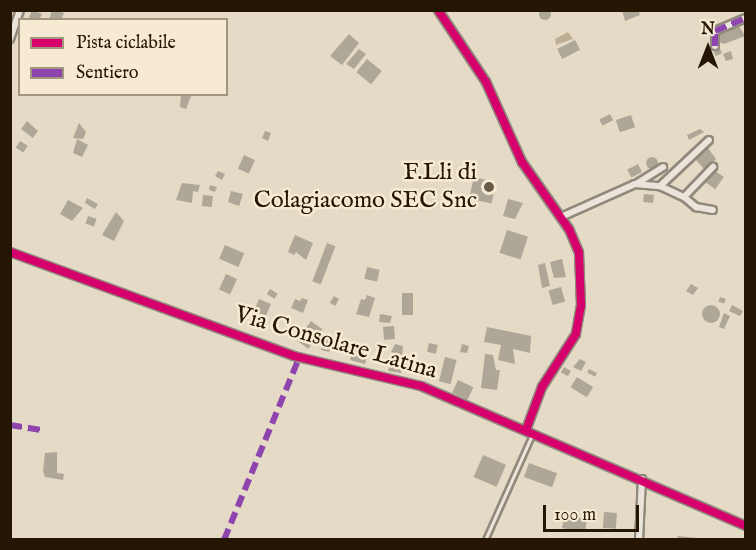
<!DOCTYPE html>
<style>
body{margin:0}
#map{position:relative;width:756px;height:550px;overflow:hidden;background:#e5dac6;font-family:"IM FELL English",serif}
div>[style]{position:absolute}
[style*='--x']{left:calc(var(--x)*1px);top:calc(var(--y)*1px);width:calc(var(--w)*1px);rotate:calc(var(--a)*1deg)}
.water>*{inset:0;background:#bdad92}
.building>*{inset:0;background:#aea697;transform-origin:0 0}
.round{border-radius:50%}
.roads{filter:drop-shadow(2px 0 #90897b) drop-shadow(-2px 0 #90897b) drop-shadow(0 2px #90897b) drop-shadow(0 -2px #90897b)}
.service>*{height:3px;margin:-1.5px;padding:0 1.5px;transform-origin:1.5px;border-radius:1.5px;background:#eae4da}
.minor>*{height:6px;margin:-3px;padding:0 3px;transform-origin:3px;border-radius:3px;background:#eae4da}
.quiet>*{height:6px;margin-top:-3px;transform-origin:0;background:repeating-linear-gradient(90deg,#8e44ad 0 12px,transparent 0 18px)}
.cycleway>*{height:8px;margin:-4px;padding:0 4px;transform-origin:4px;border-radius:4px;background:#d6006c}
.dots>*{width:16px;height:16px;translate:-50% -50%;box-sizing:border-box;border:3px solid #f7ead2;border-radius:50%}
span{translate:-50% -50%;white-space:nowrap;text-align:center;line-height:1.15;-webkit-text-stroke:5px #f7ead2;paint-order:stroke}
.poi-label{font-size:24px;color:#251604}
.right{translate:-100% -50%;text-align:right}
.street-label{font-size:24px;color:#251604}
.frame{position:absolute;inset:0;border:12px solid #251604;pointer-events:none}
.legend{position:absolute;left:18px;top:18px;width:210px;height:78px;box-sizing:border-box;background:#f7ead2;border:2px solid #a39580;margin:0;padding:8px 10px;list-style:none;font-size:18px;color:#251604}
.legend li{display:flex;align-items:center;gap:12px;height:30px}
.legend b{width:30px;border:2px solid #a39580}
.north{position:absolute;left:678px;top:18px;width:60px;height:60px;-webkit-text-stroke:4px #f7ead2;paint-order:stroke;rotate:0deg;font-size:16px;font-weight:700;line-height:24px;text-align:center;color:#251604}
.north::after{content:'';display:block;margin:auto;width:21px;height:27px;background:#251604;clip-path:polygon(50% 0,100% 100%,50% 72%,0 100%)}
.scale{position:absolute;left:543px;top:505px;width:96px;height:27px;box-sizing:border-box;border:3px solid #251604;border-top:0;padding-left:8px;font-size:18px;line-height:21px;white-space:nowrap;color:#251604;-webkit-text-stroke:4px #f7ead2;paint-order:stroke}
</style>
<div id="map">
<div class="water">
<i style="clip-path:polygon(568px 32px,573px 39px,556px 45px,555px 39px)"></i>
</div>
<div class="building">
<i class="round" style="left:539px;top:8px;width:12px;height:12px"></i>
<i style="clip-path:polygon(32px 10px,42px 14px,39px 20px,28px 20px)"></i>
<i style="clip-path:polygon(52px 10px,64px 13px,61px 20px,49px 20px)"></i>
<i style="clip-path:polygon(622px 10px,638px 10px,640px 15px,625px 21px)"></i>
<i style="clip-path:polygon(739px 26px,745px 36px,724px 44px,718px 42px,719px 34px)"></i>
<i style="clip-path:polygon(349px 34px,359px 43px,342px 65px,330px 56px)"></i>
<i style="left:575px;top:40px;width:11px;height:20px;rotate:63deg"></i>
<i style="left:718px;top:45px;width:9px;height:7px;rotate:63deg"></i>
<i style="clip-path:polygon(359px 49px,366px 54px,354px 69px,346px 64px)"></i>
<i style="clip-path:polygon(731px 51px,733px 59px,726px 61px,723px 54px)"></i>
<i style="left:367px;top:59px;width:19px;height:17px;rotate:39deg"></i>
<i style="clip-path:polygon(181px 94px,191px 96px,186px 109px,180px 107px)"></i>
<i style="left:610px;top:114px;width:7px;height:12px;rotate:63deg"></i>
<i style="left:631px;top:115px;width:13px;height:16px;rotate:72deg"></i>
<i style="clip-path:polygon(27px 121px,38px 131px,33px 138px,21px 129px)"></i>
<i style="clip-path:polygon(79px 123px,86px 132px,83px 139px,73px 138px)"></i>
<i style="clip-path:polygon(700px 129px,704px 132px,689px 140px,687px 135px)"></i>
<i style="clip-path:polygon(265px 131px,271px 133px,268px 141px,262px 138px)"></i>
<i style="clip-path:polygon(77px 139px,88px 145px,82px 157px,73px 153px)"></i>
<i style="left:20px;top:141px;width:9px;height:8px;rotate:32deg"></i>
<i style="clip-path:polygon(708px 148px,716px 159px,705px 170px,695px 159px)"></i>
<i style="left:244px;top:155px;width:12px;height:15px;rotate:24deg"></i>
<i class="round" style="left:646px;top:157px;width:12px;height:12px"></i>
<i style="left:638px;top:164px;width:9px;height:12px;rotate:63deg"></i>
<i style="left:714px;top:170px;width:12px;height:15px;rotate:35deg"></i>
<i style="clip-path:polygon(218px 171px,225px 174px,222px 180px,215px 176px)"></i>
<i style="left:474px;top:177px;width:23px;height:22px;rotate:13deg"></i>
<i style="clip-path:polygon(182px 183px,200px 185px,198px 192px,193px 191px,192px 203px,176px 200px)"></i>
<i style="clip-path:polygon(210px 185px,217px 187px,215px 192px,209px 190px)"></i>
<i style="clip-path:polygon(231px 191px,243px 194px,239px 206px,228px 202px)"></i>
<i style="left:644px;top:194px;width:10px;height:8px;rotate:6deg"></i>
<i style="left:203px;top:195px;width:10px;height:11px;rotate:6deg"></i>
<i style="clip-path:polygon(87px 198px,98px 204px,95px 209px,85px 203px)"></i>
<i style="clip-path:polygon(508px 199px,523px 203px,515px 219px,503px 216px)"></i>
<i style="clip-path:polygon(68px 200px,83px 208px,72px 221px,60px 214px)"></i>
<i style="clip-path:polygon(116px 212px,124px 221px,114px 241px,102px 235px)"></i>
<i style="left:88px;top:216px;width:9px;height:8px;rotate:18deg"></i>
<i style="left:507px;top:230px;width:22px;height:24px;rotate:18deg"></i>
<i style="clip-path:polygon(295px 235px,313px 243px,306px 260px,296px 252px,294px 255px,288px 252px)"></i>
<i style="left:327px;top:243px;width:9px;height:41px;rotate:21deg"></i>
<i style="left:225px;top:245px;width:21px;height:15px;rotate:23deg"></i>
<i style="clip-path:polygon(562px 259px,566px 277px,554px 278px,550px 262px)"></i>
<i style="clip-path:polygon(545px 263px,550px 286px,542px 288px,538px 265px)"></i>
<i style="left:367px;top:267px;width:13px;height:12px;rotate:13deg"></i>
<i style="left:226px;top:274px;width:12px;height:17px;rotate:24deg"></i>
<i style="clip-path:polygon(691px 284px,698px 288px,693px 295px,686px 291px)"></i>
<i style="left:561px;top:287px;width:15px;height:13px;rotate:74deg"></i>
<i style="left:270px;top:289px;width:9px;height:6px;rotate:32deg"></i>
<i style="left:402px;top:293px;width:11px;height:22px"></i>
<i style="clip-path:polygon(367px 295px,375px 298px,369px 317px,356px 314px,361px 299px,365px 300px)"></i>
<i style="left:334px;top:296px;width:6px;height:8px;rotate:31deg"></i>
<i style="left:720px;top:297px;width:6px;height:5px;rotate:18deg"></i>
<i style="clip-path:polygon(302px 298px,308px 300px,303px 313px,291px 308px,295px 299px,300px 301px)"></i>
<i style="left:259px;top:299px;width:13px;height:13px;rotate:23deg"></i>
<i style="clip-path:polygon(732px 305px,743px 311px,740px 316px,729px 311px)"></i>
<i class="round" style="left:702px;top:305px;width:18px;height:18px"></i>
<i style="clip-path:polygon(724px 313px,730px 316px,724px 329px,719px 327px)"></i>
<i style="clip-path:polygon(380px 314px,392px 316px,390px 323px,379px 322px)"></i>
<i style="left:311px;top:321px;width:14px;height:24px;rotate:36deg"></i>
<i style="left:394px;top:326px;width:13px;height:11px;rotate:86deg"></i>
<i style="clip-path:polygon(487px 327px,531px 336px,530px 353px,513px 349px,515px 364px,498px 360px,501px 345px,484px 342px)"></i>
<i style="clip-path:polygon(325px 338px,334px 342px,329px 352px,321px 350px)"></i>
<i style="left:429px;top:343px;width:9px;height:9px;rotate:13deg"></i>
<i style="clip-path:polygon(360px 344px,370px 346px,365px 364px,350px 360px,353px 347px,359px 349px)"></i>
<i style="clip-path:polygon(395px 344px,403px 346px,402px 355px,391px 352px)"></i>
<i style="clip-path:polygon(462px 344px,469px 346px,467px 353px,460px 352px)"></i>
<i style="clip-path:polygon(485px 354px,493px 355px,496px 370px,500px 370px,497px 390px,481px 388px)"></i>
<i style="clip-path:polygon(392px 357px,403px 362px,401px 373px,388px 371px)"></i>
<i style="left:445px;top:357px;width:12px;height:25px;rotate:14deg"></i>
<i style="clip-path:polygon(580px 359px,586px 362px,581px 371px,573px 367px)"></i>
<i style="left:564px;top:367px;width:8px;height:6px;rotate:30deg"></i>
<i style="left:589px;top:369px;width:9px;height:4px;rotate:27deg"></i>
<i style="left:577px;top:377px;width:19px;height:12px;rotate:32deg"></i>
<i style="left:458px;top:380px;width:17px;height:14px;rotate:25deg"></i>
<i style="clip-path:polygon(57px 452px,57px 473px,64px 474px,63px 480px,45px 477px,43px 471px,45px 453px)"></i>
<i style="left:483px;top:455px;width:25px;height:24px;rotate:23deg"></i>
<i style="left:529px;top:463px;width:30px;height:15px;rotate:20deg"></i>
<i style="left:604px;top:512px;width:13px;height:16px;rotate:4deg"></i>
<i style="clip-path:polygon(568px 516px,587px 519px,585px 532px,562px 528px,564px 517px)"></i>
<i style="clip-path:polygon(678px 536px,697px 538px,697px 540px,677px 540px)"></i>
</div>
<div class="roads">
<div class="service">
<i style="--x:485;--y:540;--w:115;--a:-65.9"></i>
</div>
<div class="minor">
<i style="--x:438;--y:10;--w:87;--a:56.3"></i>
<i style="--x:486;--y:82;--w:88;--a:65.8"></i>
<i style="--x:522;--y:162;--w:82;--a:55"></i>
<i style="--x:569;--y:229;--w:26;--a:67"></i>
<i style="--x:579;--y:253;--w:52;--a:87.8"></i>
<i style="--x:581;--y:305;--w:29;--a:100"></i>
<i style="--x:576;--y:334;--w:63;--a:122.7"></i>
<i style="--x:542;--y:387;--w:46;--a:110.4"></i>
<i style="--x:10;--y:39;--w:31;--a:-71"></i>
<i style="--x:715;--y:46;--w:15;--a:-90"></i>
<i style="--x:715;--y:31;--w:34;--a:-23"></i>
<i style="--x:636;--y:184;--w:32;--a:-32"></i>
<i style="--x:660;--y:186;--w:67;--a:-43.2"></i>
<i style="--x:684;--y:197;--w:16;--a:40"></i>
<i style="--x:696;--y:207;--w:17;--a:10"></i>
<i style="--x:561;--y:217;--w:81;--a:-24"></i>
<i style="--x:635;--y:184;--w:25;--a:5"></i>
<i style="--x:660;--y:186;--w:26;--a:25"></i>
<i style="--x:684;--y:197;--w:42;--a:-46"></i>
<i style="--x:10;--y:252;--w:302;--a:20.1"></i>
<i style="--x:294;--y:356;--w:130;--a:13.3"></i>
<i style="--x:421;--y:386;--w:354;--a:23.3"></i>
<i style="--x:639;--y:540;--w:61;--a:-87.2"></i>
</div>
</div>
<div class="quiet">
<i style="--x:715;--y:46;--w:15;--a:-90"></i>
<i style="--x:715;--y:31;--w:34;--a:-23"></i>
<i style="--x:10;--y:425;--w:33;--a:9"></i>
<i style="--x:224;--y:540;--w:197;--a:-67.6"></i>
</div>
<div class="cycleway">
<i style="--x:438;--y:10;--w:87;--a:56.3"></i>
<i style="--x:486;--y:82;--w:88;--a:65.8"></i>
<i style="--x:522;--y:162;--w:82;--a:55"></i>
<i style="--x:569;--y:229;--w:26;--a:67"></i>
<i style="--x:579;--y:253;--w:52;--a:87.8"></i>
<i style="--x:581;--y:305;--w:29;--a:100"></i>
<i style="--x:576;--y:334;--w:63;--a:122.7"></i>
<i style="--x:542;--y:387;--w:46;--a:110.4"></i>
<i style="--x:10;--y:252;--w:302;--a:20.1"></i>
<i style="--x:294;--y:356;--w:130;--a:13.3"></i>
<i style="--x:421;--y:386;--w:354;--a:23.3"></i>
</div>
<div class="dots">
<i style="left:489px;top:187px;background:#685b48"></i>
</div>
<div class="poi-label">
<span class="right" style="left:477px;top:187px">F.Lli di<br>Colagiacomo SEC Snc</span>
</div>
<div class="street-label">
<span style="left:336px;top:343px;rotate:16deg">Via Consolare Latina</span>
</div>
<div class="frame"></div>
<ul class="legend">
<li><b style="height:8px;background:#d6006c"></b>Pista ciclabile</li>
<li><b style="height:8px;background:#8e44ad"></b>Sentiero</li>
</ul>
<div class="north">N</div>
<div class="scale">100 m</div>
</div>
